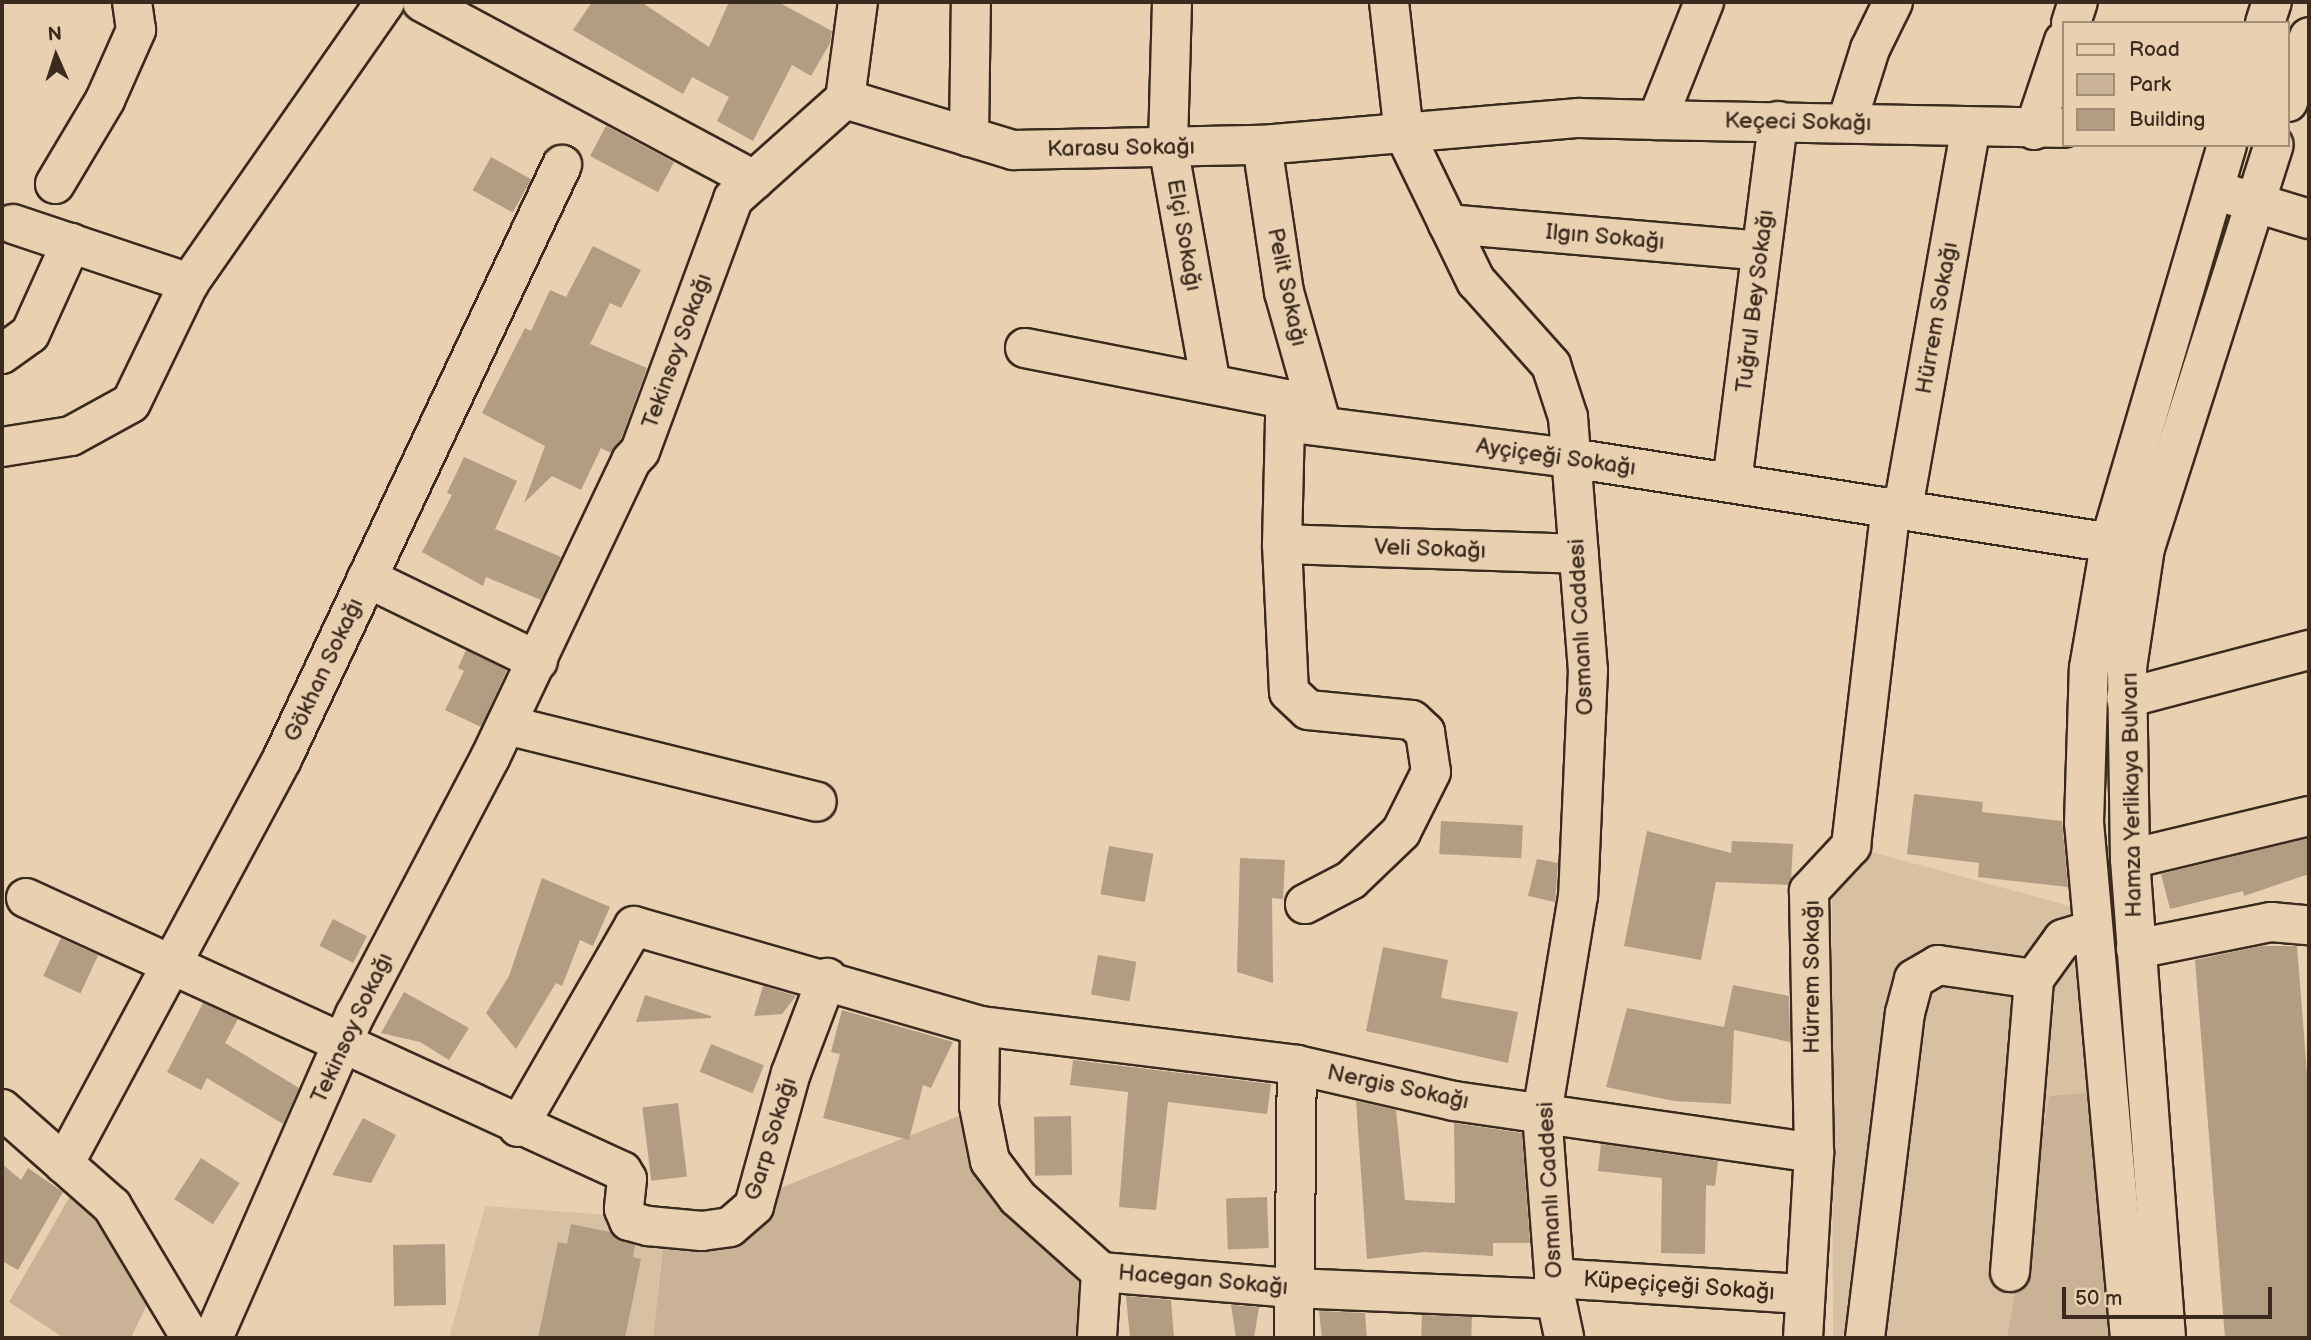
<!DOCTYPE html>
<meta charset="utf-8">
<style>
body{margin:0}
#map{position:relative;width:2311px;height:1340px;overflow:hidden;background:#e8d0b0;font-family:"Balsamiq Sans",sans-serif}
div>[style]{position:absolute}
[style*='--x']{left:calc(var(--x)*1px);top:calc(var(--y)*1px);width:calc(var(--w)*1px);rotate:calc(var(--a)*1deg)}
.built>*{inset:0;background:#d8c1a2}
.green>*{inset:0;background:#c9b296}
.building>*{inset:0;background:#b29d83;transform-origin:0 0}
.roads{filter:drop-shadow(2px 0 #3b2a1e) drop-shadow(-2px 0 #3b2a1e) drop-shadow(0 2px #3b2a1e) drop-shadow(0 -2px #3b2a1e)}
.minor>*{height:38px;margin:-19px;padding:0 19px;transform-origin:19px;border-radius:19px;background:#e8d0b0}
.major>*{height:38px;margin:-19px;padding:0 19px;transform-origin:19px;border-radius:19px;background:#e8d0b0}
span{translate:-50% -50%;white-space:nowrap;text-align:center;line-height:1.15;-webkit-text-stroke:6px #e8d0b0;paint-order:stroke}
.street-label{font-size:23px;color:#3b2a1e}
.frame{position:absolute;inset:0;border:4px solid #3b2a1e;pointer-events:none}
.legend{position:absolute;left:2062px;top:21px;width:228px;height:126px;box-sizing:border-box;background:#e8d0b0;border:2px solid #a38e76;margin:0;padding:9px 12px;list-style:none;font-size:21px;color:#3b2a1e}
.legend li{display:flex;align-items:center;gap:14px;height:35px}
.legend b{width:35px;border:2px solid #a38e76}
.north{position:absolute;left:21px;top:21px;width:70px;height:70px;-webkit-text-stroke:5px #e8d0b0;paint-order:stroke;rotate:357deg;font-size:19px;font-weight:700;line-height:28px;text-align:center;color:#3b2a1e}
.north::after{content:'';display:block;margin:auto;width:24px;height:32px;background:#3b2a1e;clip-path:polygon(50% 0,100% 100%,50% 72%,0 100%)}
.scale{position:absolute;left:2062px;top:1287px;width:210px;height:32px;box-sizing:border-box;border:4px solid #3b2a1e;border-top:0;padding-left:9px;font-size:21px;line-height:24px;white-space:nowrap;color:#3b2a1e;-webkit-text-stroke:5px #e8d0b0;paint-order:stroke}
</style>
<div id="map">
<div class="built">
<i style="clip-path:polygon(1868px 851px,2088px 911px,2096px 1092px,2049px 1096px,2007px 1338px,1833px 1338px,1832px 898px)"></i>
<i style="clip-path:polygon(485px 1206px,665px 1219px,653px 1338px,449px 1338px)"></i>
</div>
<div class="green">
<i style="clip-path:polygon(2096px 1092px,2114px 1338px,2007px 1338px,2049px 1096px)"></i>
<i style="clip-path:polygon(981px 1107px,984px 1178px,1094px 1258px,1090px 1338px,653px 1338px,663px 1246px,754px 1232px,778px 1189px)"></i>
<i style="clip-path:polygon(80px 1179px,149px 1300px,131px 1338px,64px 1338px,9px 1302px)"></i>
</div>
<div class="building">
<i style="clip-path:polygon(592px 2px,641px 2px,709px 47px,729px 2px,778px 2px,832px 31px,830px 43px,811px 76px,792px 65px,753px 141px,717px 121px,729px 97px,692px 77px,683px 94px,573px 30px)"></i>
<i style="left:606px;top:126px;width:77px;height:34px;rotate:28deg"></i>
<i style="left:491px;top:157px;width:46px;height:38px;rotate:29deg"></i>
<i style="clip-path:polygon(593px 246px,641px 270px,621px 308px,610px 303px,590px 344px,647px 368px,621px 439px,611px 453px,601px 448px,581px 490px,552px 476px,524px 503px,545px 446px,482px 413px,525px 328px,531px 331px,550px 290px,566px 297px)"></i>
<i style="clip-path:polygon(464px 457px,517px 481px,495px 529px,561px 557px,541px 600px,486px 577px,483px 586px,422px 552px,452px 495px,447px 493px)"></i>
<i style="clip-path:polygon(466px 650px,507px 670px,481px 727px,445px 710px,464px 671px,458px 668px)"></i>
<i style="clip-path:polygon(1914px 794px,1983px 802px,1982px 812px,2062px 821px,2068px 887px,1978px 877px,1979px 863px,1907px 854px)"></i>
<i style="left:1441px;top:821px;width:82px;height:33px;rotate:3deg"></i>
<i style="clip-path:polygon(1647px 831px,1731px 853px,1732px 841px,1793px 844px,1791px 881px,1790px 885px,1716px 882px,1701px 960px,1624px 946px)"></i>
<i style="clip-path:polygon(2309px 838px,2309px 874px,2244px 896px,2243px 891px,2170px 909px,2161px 874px)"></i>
<i style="left:1109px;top:846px;width:45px;height:49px;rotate:10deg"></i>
<i style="clip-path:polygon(1240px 858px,1285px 860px,1283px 899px,1272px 898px,1273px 983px,1237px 972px)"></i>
<i style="clip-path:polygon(1537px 859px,1558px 863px,1555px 902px,1528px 896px)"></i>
<i style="clip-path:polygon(542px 878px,610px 907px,593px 946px,580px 940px,562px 986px,556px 983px,516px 1049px,486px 1013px,509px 976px)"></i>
<i style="left:333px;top:919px;width:38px;height:30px;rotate:27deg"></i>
<i style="left:61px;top:938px;width:41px;height:42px;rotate:25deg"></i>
<i style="clip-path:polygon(2261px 946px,2297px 946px,2309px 1099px,2309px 1338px,2225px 1338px,2195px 960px)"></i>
<i style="clip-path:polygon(1383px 947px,1448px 960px,1441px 998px,1518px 1012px,1508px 1063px,1366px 1031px)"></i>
<i style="left:1098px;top:955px;width:39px;height:40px;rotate:10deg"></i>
<i style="clip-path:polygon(1733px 985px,1789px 996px,1790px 1042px,1734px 1030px,1731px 1104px,1674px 1101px,1606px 1087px,1627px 1008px,1724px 1027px)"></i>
<i style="clip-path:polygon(763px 986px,796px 996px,782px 1014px,754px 1016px)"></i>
<i style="clip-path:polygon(404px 992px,469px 1028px,449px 1060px,420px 1042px,381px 1033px)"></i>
<i style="clip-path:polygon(645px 995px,711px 1016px,711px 1018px,636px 1022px)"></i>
<i style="clip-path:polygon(203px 1003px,238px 1019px,225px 1043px,299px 1088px,283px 1124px,207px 1078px,201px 1090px,167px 1072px)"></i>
<i style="clip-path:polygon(842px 1010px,953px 1042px,931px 1088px,923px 1085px,909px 1140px,823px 1118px,840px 1054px,831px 1052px)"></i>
<i style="left:711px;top:1044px;width:57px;height:30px;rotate:22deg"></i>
<i style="clip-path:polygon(1073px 1060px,1271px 1084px,1267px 1114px,1168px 1102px,1156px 1210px,1119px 1207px,1128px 1092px,1070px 1085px)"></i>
<i style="clip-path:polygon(1356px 1101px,1396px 1110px,1405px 1200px,1455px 1203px,1454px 1123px,1522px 1133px,1530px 1243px,1493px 1243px,1493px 1256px,1424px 1252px,1367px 1259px)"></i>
<i style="left:678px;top:1103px;width:74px;height:36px;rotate:83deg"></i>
<i style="left:1071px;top:1116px;width:59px;height:37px;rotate:89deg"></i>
<i style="clip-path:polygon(363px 1118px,396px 1135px,371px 1183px,332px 1175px)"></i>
<i style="clip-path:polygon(1601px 1144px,1718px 1161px,1715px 1186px,1706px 1185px,1705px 1254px,1661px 1253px,1662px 1178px,1598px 1171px)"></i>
<i style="left:201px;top:1158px;width:46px;height:49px;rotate:33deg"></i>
<i style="clip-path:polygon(2px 1164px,21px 1180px,28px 1168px,63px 1192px,18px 1270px,2px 1261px)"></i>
<i style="left:1267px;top:1197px;width:51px;height:41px;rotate:88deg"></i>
<i style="clip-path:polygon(571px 1224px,610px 1232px,635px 1245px,633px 1257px,641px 1259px,625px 1338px,538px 1338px,558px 1242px,567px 1244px)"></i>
<i style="left:445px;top:1244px;width:61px;height:52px;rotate:89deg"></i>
<i style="clip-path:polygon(1126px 1296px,1171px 1300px,1174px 1338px,1130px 1338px)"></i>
<i style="clip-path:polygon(1231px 1305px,1259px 1307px,1254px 1338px,1236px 1338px)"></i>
<i style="clip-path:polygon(1319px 1311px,1365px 1313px,1367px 1338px,1322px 1338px)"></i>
<i style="left:1422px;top:1315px;width:50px;height:23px;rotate:2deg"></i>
</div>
<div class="roads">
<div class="minor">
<i style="--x:422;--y:2;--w:377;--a:28.2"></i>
<i style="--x:1172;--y:2;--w:144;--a:91.6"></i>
<i style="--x:1168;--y:146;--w:242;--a:79.8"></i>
<i style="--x:1389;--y:2;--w:132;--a:83.5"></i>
<i style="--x:1404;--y:133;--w:165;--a:64.1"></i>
<i style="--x:1476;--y:281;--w:113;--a:48.2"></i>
<i style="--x:1551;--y:365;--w:55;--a:71.9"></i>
<i style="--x:1568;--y:417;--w:254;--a:85.5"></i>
<i style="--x:1588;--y:670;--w:226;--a:92.5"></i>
<i style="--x:1578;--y:896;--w:220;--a:99.4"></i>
<i style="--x:1542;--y:1113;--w:187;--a:85.7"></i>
<i style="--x:1556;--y:1299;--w:40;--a:78"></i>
<i style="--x:1704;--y:2;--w:127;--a:111.7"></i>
<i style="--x:1657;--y:120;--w:407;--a:1.1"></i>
<i style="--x:2071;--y:23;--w:22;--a:-72"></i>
<i style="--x:845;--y:99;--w:176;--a:16.9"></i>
<i style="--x:1013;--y:150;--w:249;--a:-1.2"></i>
<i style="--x:1262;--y:145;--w:318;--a:-4.9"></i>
<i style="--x:1579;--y:118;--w:78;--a:1.5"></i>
<i style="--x:1847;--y:122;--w:77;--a:-72.5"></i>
<i style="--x:1870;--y:49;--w:52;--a:-63.9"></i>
<i style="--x:2034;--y:130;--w:94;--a:-71.4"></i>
<i style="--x:969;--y:137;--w:135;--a:-89.2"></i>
<i style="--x:1262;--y:145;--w:149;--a:81.5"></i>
<i style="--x:1284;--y:292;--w:139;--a:74.2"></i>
<i style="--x:55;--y:184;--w:98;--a:-59.2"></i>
<i style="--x:105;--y:100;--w:77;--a:-66.1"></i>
<i style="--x:136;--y:30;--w:28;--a:-98"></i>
<i style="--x:2214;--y:190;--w:99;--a:17"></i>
<i style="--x:13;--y:224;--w:186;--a:18.5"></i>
<i style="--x:1448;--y:224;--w:314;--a:4.9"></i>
<i style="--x:1025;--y:348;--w:265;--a:11.1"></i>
<i style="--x:1285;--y:399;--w:23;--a:90"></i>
<i style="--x:1285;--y:422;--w:288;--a:7.2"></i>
<i style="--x:1571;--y:458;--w:579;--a:8.94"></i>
<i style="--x:2;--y:354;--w:34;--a:-36"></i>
<i style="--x:30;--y:334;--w:100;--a:-65.7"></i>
<i style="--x:1285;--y:422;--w:122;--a:91.4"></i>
<i style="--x:1282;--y:544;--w:148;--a:87.3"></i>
<i style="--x:1289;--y:692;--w:26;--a:43"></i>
<i style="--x:1308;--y:710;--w:104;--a:5.5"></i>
<i style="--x:1412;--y:720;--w:18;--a:43"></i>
<i style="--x:1425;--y:732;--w:40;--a:81.5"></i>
<i style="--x:1431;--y:772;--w:67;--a:116.6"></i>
<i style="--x:1401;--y:832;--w:69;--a:136.2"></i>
<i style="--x:1351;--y:880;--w:52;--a:152.4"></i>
<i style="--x:2;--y:447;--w:70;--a:-9.1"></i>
<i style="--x:71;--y:436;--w:68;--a:-28.8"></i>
<i style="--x:131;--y:403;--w:133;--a:-64.2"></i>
<i style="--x:189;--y:283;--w:343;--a:-55.1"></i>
<i style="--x:1732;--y:482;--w:364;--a:-82.7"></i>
<i style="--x:1903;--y:508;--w:387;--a:-79.9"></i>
<i style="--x:1282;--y:544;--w:297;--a:1.9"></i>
<i style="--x:367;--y:578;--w:190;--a:25.9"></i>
<i style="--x:2126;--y:698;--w:189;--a:-14.7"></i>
<i style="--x:507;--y:725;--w:319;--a:13.9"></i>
<i style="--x:2130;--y:859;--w:184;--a:-13.5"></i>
<i style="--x:26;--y:898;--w:656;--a:24.61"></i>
<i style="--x:622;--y:1171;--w:9;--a:58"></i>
<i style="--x:627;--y:1179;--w:30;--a:96"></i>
<i style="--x:624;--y:1209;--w:13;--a:67"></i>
<i style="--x:629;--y:1221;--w:20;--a:15"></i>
<i style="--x:648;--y:1226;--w:54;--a:5.3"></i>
<i style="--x:702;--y:1231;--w:28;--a:-8"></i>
<i style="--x:730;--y:1227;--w:32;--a:-41"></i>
<i style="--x:754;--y:1206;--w:138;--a:-74.5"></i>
<i style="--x:791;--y:1073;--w:102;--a:-69.2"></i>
<i style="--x:2136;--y:949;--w:138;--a:-11.3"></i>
<i style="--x:2271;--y:922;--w:38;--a:5"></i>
<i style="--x:980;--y:1026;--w:80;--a:90.7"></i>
<i style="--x:979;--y:1106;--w:56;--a:78.7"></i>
<i style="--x:990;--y:1161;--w:46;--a:52.9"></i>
<i style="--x:1018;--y:1198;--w:111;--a:41.7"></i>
<i style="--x:1101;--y:1272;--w:192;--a:4.8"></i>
<i style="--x:1292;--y:1288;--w:264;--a:2.4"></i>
<i style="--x:2;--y:1109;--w:147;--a:41.4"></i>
<i style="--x:112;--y:1206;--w:154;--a:59.1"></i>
<i style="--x:518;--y:1127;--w:232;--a:-60"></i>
<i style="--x:634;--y:926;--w:360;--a:16.1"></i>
<i style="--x:980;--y:1026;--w:319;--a:7"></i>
<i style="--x:1297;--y:1065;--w:161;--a:12.9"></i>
<i style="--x:1454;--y:1101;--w:364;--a:8.2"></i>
<i style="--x:64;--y:1164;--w:460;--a:-61.7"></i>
<i style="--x:282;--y:759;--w:657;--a:-64.76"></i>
<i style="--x:2010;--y:1272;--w:294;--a:-85.3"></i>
<i style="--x:1554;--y:1278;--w:251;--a:3.7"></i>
<i style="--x:213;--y:1338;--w:353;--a:-66.3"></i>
<i style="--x:355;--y:1015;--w:290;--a:-62.3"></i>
<i style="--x:490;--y:758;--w:329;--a:-64.6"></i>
<i style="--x:631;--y:461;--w:13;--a:-48"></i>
<i style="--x:640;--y:451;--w:269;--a:-69.7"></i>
<i style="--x:733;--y:199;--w:150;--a:-41.8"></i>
<i style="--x:845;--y:99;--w:98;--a:-82.4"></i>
<i style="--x:1097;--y:1338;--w:66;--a:-86.5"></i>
<i style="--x:1294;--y:1338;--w:273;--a:-89.4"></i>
<i style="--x:1803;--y:1338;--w:185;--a:-86.6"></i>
<i style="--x:1814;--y:1153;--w:262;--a:-91.1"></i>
<i style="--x:1809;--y:891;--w:62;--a:-47"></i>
<i style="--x:1851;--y:846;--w:342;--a:-83.3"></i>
<i style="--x:1865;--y:1338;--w:327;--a:-83"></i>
<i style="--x:1905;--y:1013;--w:35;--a:-75"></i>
<i style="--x:1914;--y:979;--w:28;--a:-30"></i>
<i style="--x:1938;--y:965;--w:97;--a:8.3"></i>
<i style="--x:2034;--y:979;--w:49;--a:-54.1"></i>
<i style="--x:2063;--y:939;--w:30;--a:-17"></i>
</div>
<div class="major">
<i style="--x:2265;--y:23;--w:22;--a:-72"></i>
<i style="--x:2288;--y:102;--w:68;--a:-72.1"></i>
<i style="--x:2130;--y:1338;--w:517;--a:-95.1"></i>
<i style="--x:2084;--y:823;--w:155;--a:-88.2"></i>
<i style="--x:2089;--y:668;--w:131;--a:-80.3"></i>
<i style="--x:2111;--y:539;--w:411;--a:-73.6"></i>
<i style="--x:2166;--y:1338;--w:480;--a:-94.3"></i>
<i style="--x:2130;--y:859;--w:191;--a:-90.9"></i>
<i style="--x:2127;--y:668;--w:121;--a:-81.5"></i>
<i style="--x:2145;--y:548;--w:423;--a:-72.3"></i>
</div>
</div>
<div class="street-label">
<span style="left:1798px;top:122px;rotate:1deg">Keçeci Sokağı</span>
<span style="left:1121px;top:148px;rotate:-1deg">Karasu Sokağı</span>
<span style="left:1184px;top:235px;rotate:80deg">Elçi Sokağı</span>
<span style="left:1605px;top:237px;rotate:5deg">Ilgın Sokağı</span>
<span style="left:1287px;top:287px;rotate:78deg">Pelit Sokağı</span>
<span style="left:1755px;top:301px;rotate:-83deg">Tuğrul Bey Sokağı</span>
<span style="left:1937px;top:318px;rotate:-80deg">Hürrem Sokağı</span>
<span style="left:677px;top:351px;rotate:-70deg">Tekinsoy Sokağı</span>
<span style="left:1556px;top:457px;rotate:8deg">Ayçiçeği Sokağı</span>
<span style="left:1430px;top:549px;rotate:2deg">Veli Sokağı</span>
<span style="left:1581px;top:627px;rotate:-93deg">Osmanlı Caddesi</span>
<span style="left:324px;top:670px;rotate:-65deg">Gökhan Sokağı</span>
<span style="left:2132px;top:795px;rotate:-91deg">Hamza Yerlikaya Bulvarı</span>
<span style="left:1812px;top:977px;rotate:-90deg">Hürrem Sokağı</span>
<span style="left:352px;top:1028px;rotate:-65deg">Tekinsoy Sokağı</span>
<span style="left:1398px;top:1087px;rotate:12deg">Nergis Sokağı</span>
<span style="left:771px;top:1139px;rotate:-73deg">Garp Sokağı</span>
<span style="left:1550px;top:1190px;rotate:-93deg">Osmanlı Caddesi</span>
<span style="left:1203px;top:1280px;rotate:5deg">Hacegan Sokağı</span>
<span style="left:1679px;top:1286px;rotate:4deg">Küpeçiçeği Sokağı</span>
</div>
<div class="frame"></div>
<ul class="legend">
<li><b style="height:9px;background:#e8d0b0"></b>Road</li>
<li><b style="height:19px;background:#c9b296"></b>Park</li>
<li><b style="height:19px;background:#b29d83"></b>Building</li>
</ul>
<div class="north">N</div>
<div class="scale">50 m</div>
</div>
